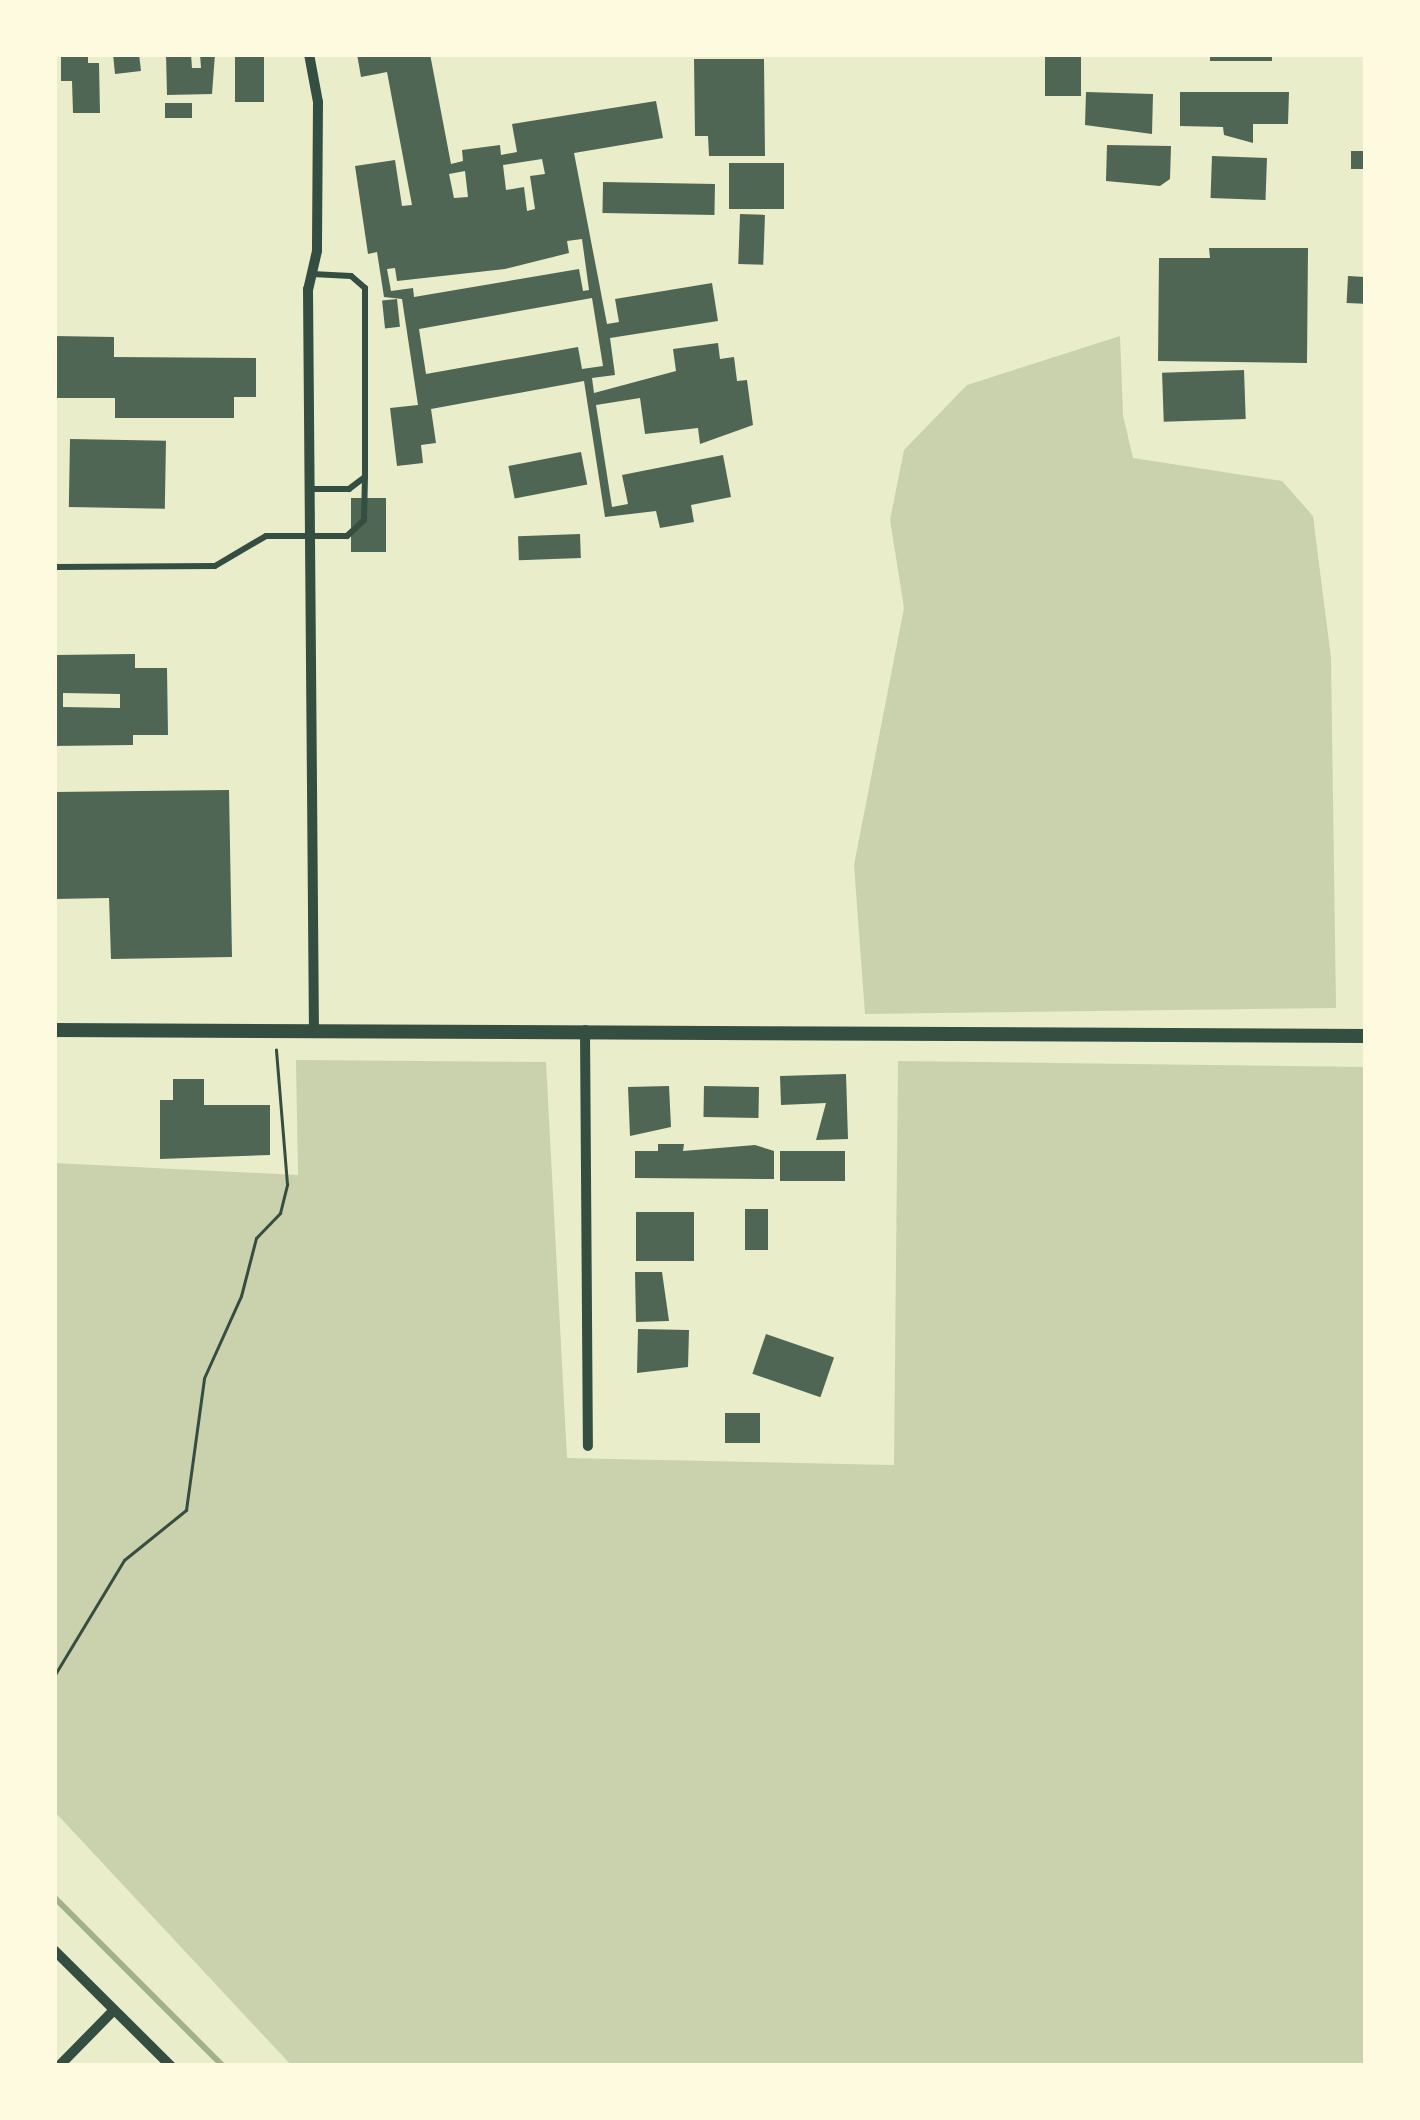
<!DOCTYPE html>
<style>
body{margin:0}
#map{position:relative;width:1420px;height:2120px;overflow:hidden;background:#e9edc9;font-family:Quicksand,sans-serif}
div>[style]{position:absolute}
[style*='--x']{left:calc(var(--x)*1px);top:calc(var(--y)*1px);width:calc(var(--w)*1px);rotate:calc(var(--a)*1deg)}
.green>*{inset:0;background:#cad2ad}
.stream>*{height:6px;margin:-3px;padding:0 3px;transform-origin:3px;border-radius:3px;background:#a3b18a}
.building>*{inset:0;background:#4f6655;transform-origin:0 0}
.path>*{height:3px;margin:-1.5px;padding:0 1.5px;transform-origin:1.5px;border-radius:1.5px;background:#344e41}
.service>*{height:6px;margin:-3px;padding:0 3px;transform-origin:3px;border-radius:3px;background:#344e41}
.minor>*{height:10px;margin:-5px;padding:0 5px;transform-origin:5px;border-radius:5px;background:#344e41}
.tertiary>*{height:14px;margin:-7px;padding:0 7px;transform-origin:7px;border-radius:7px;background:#344e41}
span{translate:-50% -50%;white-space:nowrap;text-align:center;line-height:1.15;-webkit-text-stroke:12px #fefae0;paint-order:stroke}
.frame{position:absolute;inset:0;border:57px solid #fefae0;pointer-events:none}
</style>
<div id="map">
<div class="green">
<i style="clip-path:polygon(1120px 336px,1123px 415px,1133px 458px,1282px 481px,1313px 516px,1331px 658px,1336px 1008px,865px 1014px,854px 865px,904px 608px,890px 520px,904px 450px,967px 385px)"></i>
<i style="clip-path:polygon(296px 1060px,546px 1062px,567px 1458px,894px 1465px,898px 1061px,1366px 1067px,1366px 2066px,292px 2066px,54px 1811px,54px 1163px,298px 1175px)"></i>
</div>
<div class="stream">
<i style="--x:54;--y:1897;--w:239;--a:45"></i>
</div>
<div class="building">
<i style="clip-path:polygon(61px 54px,88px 54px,88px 63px,99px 63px,100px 113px,73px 113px,72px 81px,61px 81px)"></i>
<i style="clip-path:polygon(113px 54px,139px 54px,141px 71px,115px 74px)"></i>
<i style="clip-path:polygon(166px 54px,191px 54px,192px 68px,201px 68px,200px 54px,215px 54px,212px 94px,167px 95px)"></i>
<i style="left:235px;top:54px;width:29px;height:48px"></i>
<i style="clip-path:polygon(evenodd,357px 54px,430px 54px,451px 164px,463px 161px,462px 150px,500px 145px,501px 155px,517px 152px,512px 124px,656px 101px,663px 138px,574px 153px,607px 324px,619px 322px,615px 299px,712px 283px,718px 321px,610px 338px,615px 375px,592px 378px,594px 393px,676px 371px,673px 349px,718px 343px,720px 359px,734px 357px,737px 381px,747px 380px,753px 425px,700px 444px,698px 428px,645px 434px,640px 398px,596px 405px,612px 507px,628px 504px,622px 475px,723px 455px,731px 497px,691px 505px,694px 522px,660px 528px,656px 511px,605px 517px,584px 381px,431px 409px,436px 443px,421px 445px,423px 463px,397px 466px,390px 408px,418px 405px,402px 299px,384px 297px,377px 252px,368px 254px,355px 166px,395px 160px,402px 206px,412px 205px,387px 72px,361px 77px,357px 54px,542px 159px,545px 174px,530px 176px,535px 209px,527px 211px,524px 187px,506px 190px,503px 165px,542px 159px,357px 54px,465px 171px,468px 197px,454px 198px,449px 174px,465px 171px,357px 54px,582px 239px,589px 290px,583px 291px,579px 269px,414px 297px,413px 288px,391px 291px,387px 269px,395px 268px,397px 281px,505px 269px,569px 253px,567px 241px,582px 239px,357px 54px,592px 298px,603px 366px,582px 369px,578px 347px,426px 374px,419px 329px,592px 298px)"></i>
<i style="left:1045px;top:54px;width:36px;height:42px"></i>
<i style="left:1210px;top:54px;width:62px;height:7px"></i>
<i style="clip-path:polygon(694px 59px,764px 59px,765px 156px,709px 156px,708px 136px,695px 136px)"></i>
<i style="clip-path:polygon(1086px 92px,1153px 94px,1152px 134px,1085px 125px)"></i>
<i style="clip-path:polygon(1180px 92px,1289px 92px,1288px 124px,1253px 124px,1253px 143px,1224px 135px,1223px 127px,1180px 126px)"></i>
<i style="left:192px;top:103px;width:15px;height:27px;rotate:90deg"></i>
<i style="clip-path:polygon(1107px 145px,1171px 146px,1170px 179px,1160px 186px,1106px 181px)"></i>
<i style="left:1351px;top:151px;width:15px;height:18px"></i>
<i style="left:1212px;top:156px;width:55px;height:42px;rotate:2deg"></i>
<i style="left:729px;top:163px;width:55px;height:46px"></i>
<i style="left:603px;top:182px;width:112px;height:31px;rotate:1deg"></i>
<i style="left:740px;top:214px;width:25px;height:50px;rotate:2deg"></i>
<i style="clip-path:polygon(1209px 248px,1308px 248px,1307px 363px,1158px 361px,1159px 258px,1210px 258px)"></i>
<i style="left:1348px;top:276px;width:17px;height:27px;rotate:3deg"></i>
<i style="left:397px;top:299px;width:28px;height:15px;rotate:84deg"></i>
<i style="clip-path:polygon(54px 336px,114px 337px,114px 357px,256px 358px,256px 397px,234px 397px,234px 418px,115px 418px,115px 398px,54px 398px)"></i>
<i style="left:1244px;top:370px;width:49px;height:82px;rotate:88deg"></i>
<i style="left:70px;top:439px;width:96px;height:68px;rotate:1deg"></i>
<i style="left:581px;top:452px;width:33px;height:74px;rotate:79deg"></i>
<i style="left:351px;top:498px;width:35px;height:54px"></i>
<i style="left:580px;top:534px;width:24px;height:62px;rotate:88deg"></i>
<i style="clip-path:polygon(evenodd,135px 654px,135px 668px,167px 668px,168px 735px,133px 735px,133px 745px,54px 746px,54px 655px,135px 654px,63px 693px,120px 694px,120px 708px,63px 707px,63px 693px)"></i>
<i style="clip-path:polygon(229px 790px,232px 957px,111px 959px,109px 898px,54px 899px,54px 792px)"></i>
<i style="clip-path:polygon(846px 1074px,848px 1139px,816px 1140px,826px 1103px,781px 1105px,780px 1076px)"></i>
<i style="clip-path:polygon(173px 1079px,204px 1079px,204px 1105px,270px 1105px,270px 1155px,160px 1159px,160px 1100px,173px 1100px)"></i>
<i style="clip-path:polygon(669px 1086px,671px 1127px,630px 1136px,628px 1087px)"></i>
<i style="left:704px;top:1086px;width:55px;height:31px;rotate:1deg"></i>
<i style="clip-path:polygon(658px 1144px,684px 1144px,683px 1151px,755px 1145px,774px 1151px,774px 1179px,635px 1178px,635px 1151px,658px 1151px)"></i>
<i style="left:780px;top:1151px;width:65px;height:30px"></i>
<i style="left:745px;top:1209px;width:23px;height:41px"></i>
<i style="left:636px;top:1212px;width:58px;height:49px"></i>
<i style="clip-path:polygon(635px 1272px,662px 1272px,669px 1321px,636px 1322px)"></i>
<i style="clip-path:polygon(638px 1329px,689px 1330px,688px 1367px,637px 1373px)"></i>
<i style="left:766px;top:1334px;width:72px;height:42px;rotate:19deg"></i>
<i style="left:725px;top:1413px;width:35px;height:30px"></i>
</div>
<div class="path">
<i style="--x:54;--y:1676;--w:135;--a:-58.9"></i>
<i style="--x:124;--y:1560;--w:80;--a:-38.9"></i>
<i style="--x:186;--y:1510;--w:133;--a:-82.2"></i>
<i style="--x:204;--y:1378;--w:90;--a:-65.7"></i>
<i style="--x:241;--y:1296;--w:60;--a:-75.5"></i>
<i style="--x:256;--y:1238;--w:35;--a:-46"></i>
<i style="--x:280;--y:1213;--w:30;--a:-76"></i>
<i style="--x:287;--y:1184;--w:135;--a:-94.7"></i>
</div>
<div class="service">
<i style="--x:309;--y:489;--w:40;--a:0"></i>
<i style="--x:349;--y:489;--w:20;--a:-37"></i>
<i style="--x:365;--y:477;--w:189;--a:-90"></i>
<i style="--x:365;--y:288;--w:18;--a:-139"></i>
<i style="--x:351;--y:276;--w:39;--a:-177"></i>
<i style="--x:54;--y:567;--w:161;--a:-0.4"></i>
<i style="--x:215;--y:566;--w:59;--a:-30.5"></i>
<i style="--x:266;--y:536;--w:81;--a:0"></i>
<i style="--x:347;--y:536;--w:23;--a:-43"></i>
<i style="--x:364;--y:520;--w:43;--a:-88.7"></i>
</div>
<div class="minor">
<i style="--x:309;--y:54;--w:49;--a:79.4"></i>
<i style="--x:318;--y:102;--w:149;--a:90.4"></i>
<i style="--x:317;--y:251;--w:39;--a:103"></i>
<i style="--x:308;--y:289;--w:742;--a:89.54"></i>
<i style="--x:585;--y:1030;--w:416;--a:89.6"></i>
<i style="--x:54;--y:1950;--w:165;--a:44.8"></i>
<i style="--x:59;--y:2066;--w:77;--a:-45.5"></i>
</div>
<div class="tertiary">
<i style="--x:54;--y:1030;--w:1312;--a:0.26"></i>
</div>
<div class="frame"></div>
</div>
